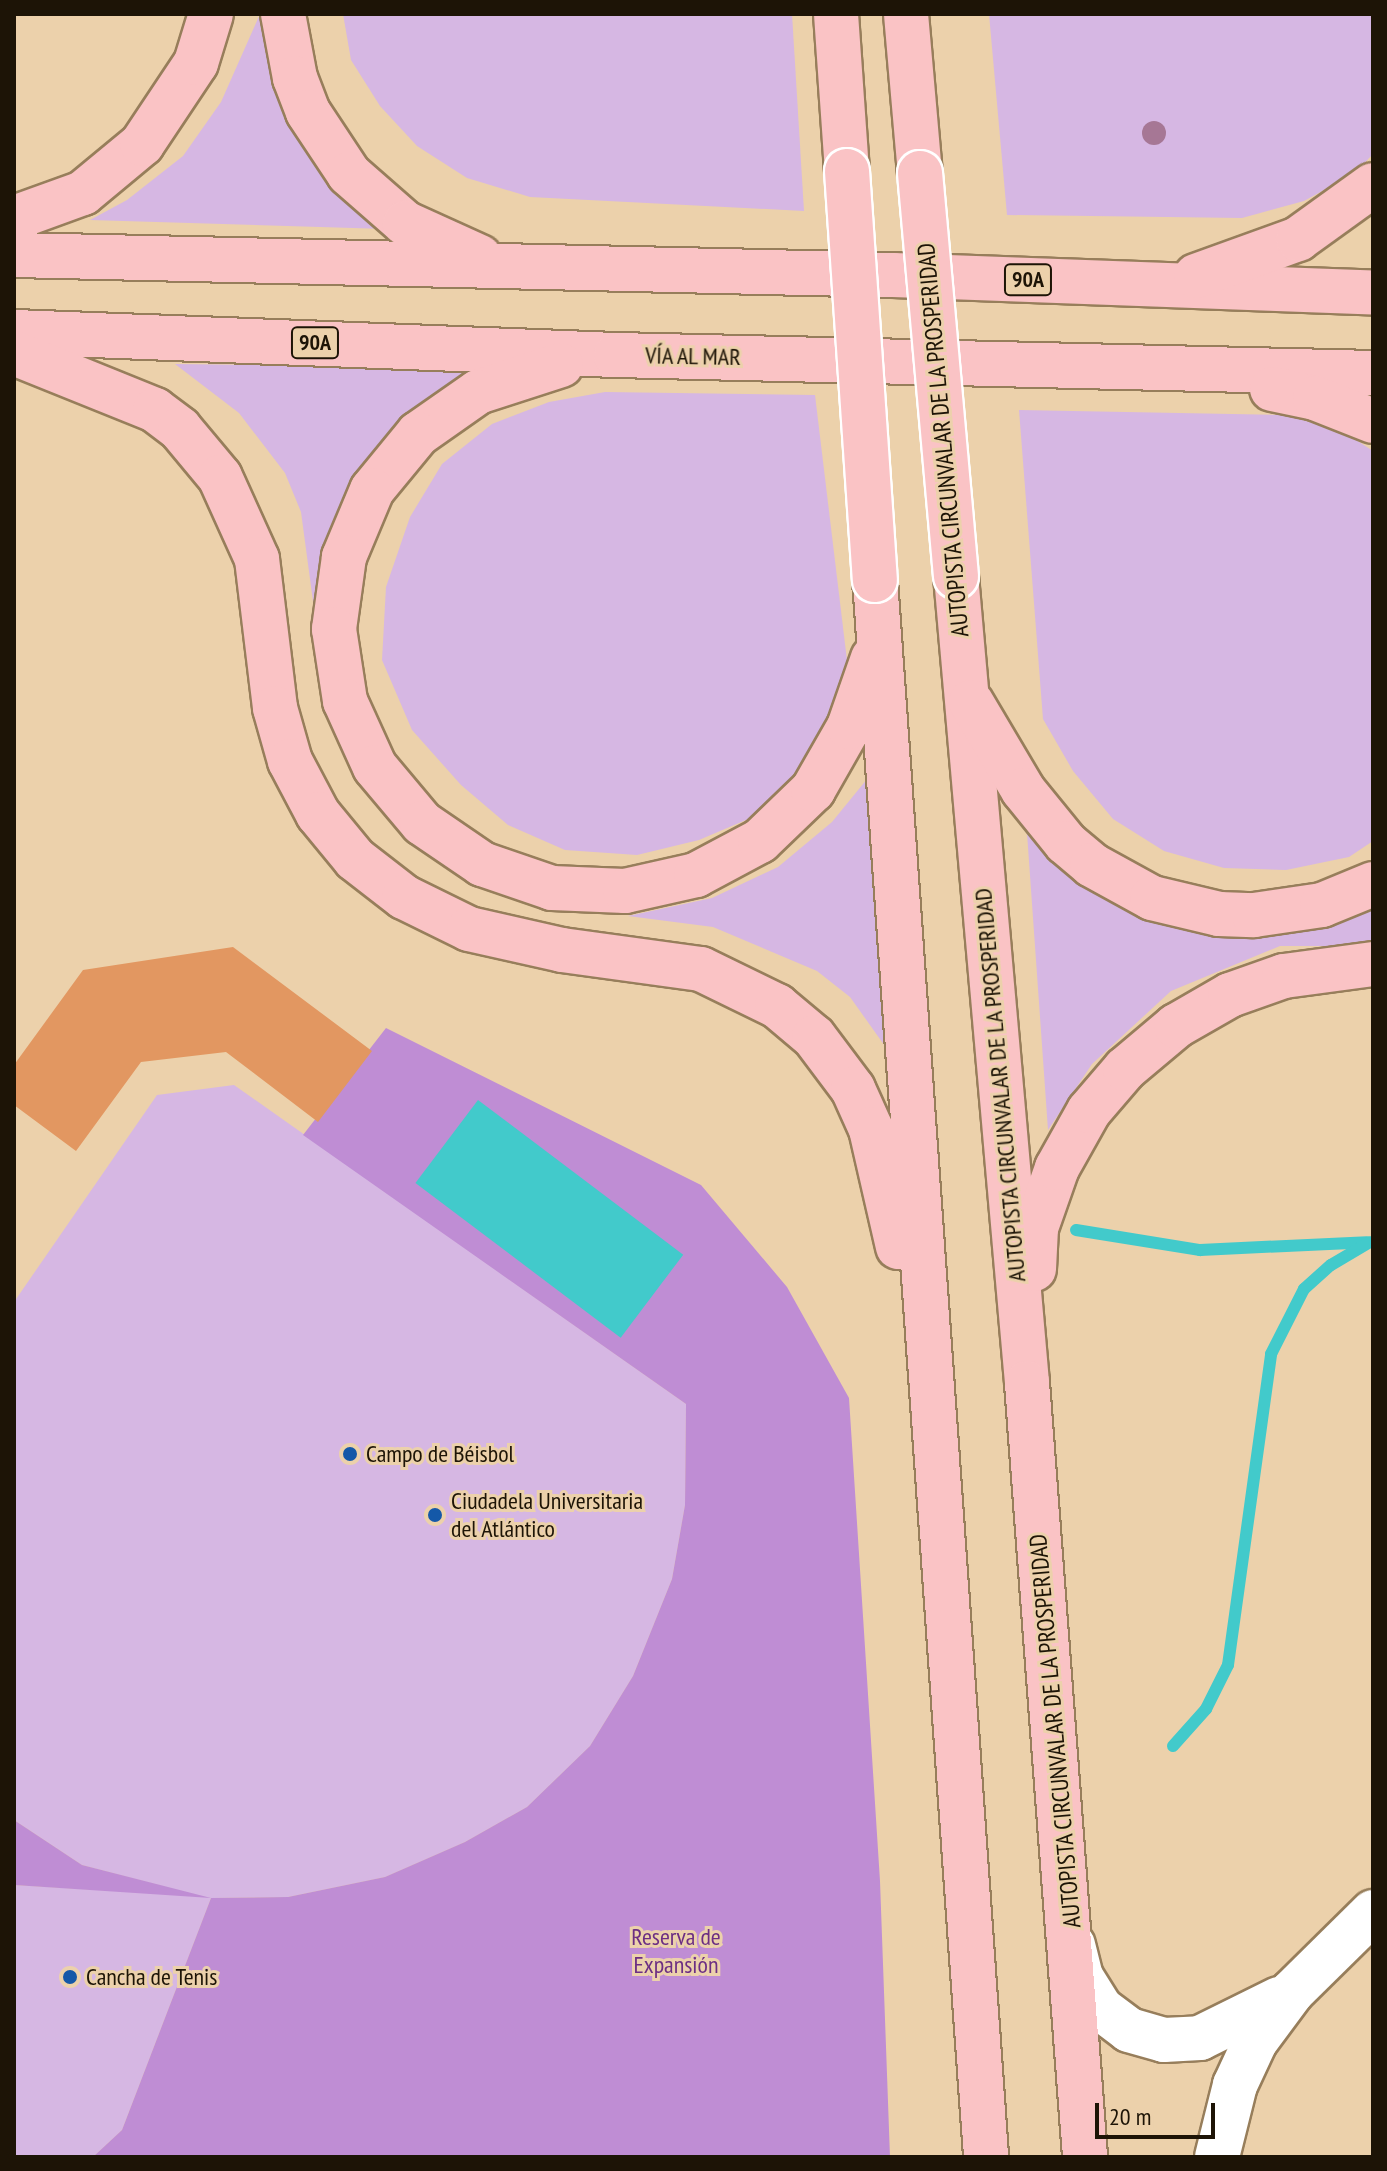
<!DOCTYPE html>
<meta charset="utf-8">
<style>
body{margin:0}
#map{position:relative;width:1387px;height:2171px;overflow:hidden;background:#ecd1ab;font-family:"PT Sans Narrow",sans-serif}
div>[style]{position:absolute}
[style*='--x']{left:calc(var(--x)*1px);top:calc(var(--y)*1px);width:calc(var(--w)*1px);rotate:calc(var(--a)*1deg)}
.green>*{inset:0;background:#d6b7e3}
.forest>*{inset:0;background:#bf8dd4}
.water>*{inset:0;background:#42cacb;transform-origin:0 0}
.stream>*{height:12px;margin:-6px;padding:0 6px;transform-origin:6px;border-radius:6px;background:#42cacb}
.building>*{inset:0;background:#e29761}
.roads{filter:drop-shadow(2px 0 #977e5b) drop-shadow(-2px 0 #977e5b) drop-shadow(0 2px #977e5b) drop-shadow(0 -2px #977e5b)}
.secondary>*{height:44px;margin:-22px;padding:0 22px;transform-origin:22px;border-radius:22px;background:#fff}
.highway>*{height:44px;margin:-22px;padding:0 22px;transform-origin:22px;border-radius:22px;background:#fac3c5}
.bridges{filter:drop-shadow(2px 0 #fff) drop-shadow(-2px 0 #fff) drop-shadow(0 2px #fff) drop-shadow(0 -2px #fff)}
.highway-bridge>*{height:44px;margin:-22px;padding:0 22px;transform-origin:22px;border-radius:22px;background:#fac3c5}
.trees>*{width:24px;height:24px;margin:-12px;border-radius:50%;background:#a67795}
.dots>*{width:22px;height:22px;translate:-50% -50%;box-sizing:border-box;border:4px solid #ecd1ab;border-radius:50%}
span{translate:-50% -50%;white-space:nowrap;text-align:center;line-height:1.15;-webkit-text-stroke:6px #ecd1ab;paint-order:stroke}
.shield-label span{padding:2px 6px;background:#ecd1ab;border:2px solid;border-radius:6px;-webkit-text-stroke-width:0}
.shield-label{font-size:22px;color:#1d1406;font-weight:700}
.street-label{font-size:24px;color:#1d1406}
.poi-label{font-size:24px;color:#1d1406}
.left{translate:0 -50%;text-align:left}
.park-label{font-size:24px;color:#6c2e83}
.frame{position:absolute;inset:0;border:16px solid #1d1406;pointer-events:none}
.scale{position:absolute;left:1095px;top:2103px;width:120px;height:36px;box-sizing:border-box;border:4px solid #1d1406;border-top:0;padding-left:10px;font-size:24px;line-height:28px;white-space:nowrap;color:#1d1406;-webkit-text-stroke:6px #ecd1ab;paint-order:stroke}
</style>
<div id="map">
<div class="green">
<i style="clip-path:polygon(260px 14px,267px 14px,310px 156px,331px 184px,386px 229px,90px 220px,127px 200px,183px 156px,221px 102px)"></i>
<i style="clip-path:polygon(343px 14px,792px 14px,804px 211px,530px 197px,467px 178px,417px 146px,380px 106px,351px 60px)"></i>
<i style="clip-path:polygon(989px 14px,1373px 14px,1373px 154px,1355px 173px,1304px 201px,1242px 218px,1007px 215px)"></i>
<i style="clip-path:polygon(175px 364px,474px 368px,414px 415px,317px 631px,301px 512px,285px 473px,239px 413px)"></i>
<i style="clip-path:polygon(605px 392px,815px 395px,849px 677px,831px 731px,797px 779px,753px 817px,699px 840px,637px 855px,565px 850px,508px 825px,461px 785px,412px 730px,382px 660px,386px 587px,410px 517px,442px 464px,492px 424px,549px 402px)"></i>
<i style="clip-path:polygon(1019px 410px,1287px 415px,1347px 434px,1373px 451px,1373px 841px,1349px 857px,1286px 870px,1224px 868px,1164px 851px,1113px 819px,1073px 771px,1043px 719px)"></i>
<i style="clip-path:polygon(872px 773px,892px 1056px,850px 997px,817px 971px,713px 927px,628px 916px,712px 898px,778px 867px,832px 822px)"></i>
<i style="clip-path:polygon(1027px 833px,1053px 859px,1112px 897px,1373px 906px,1373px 946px,1280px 946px,1171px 991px,1092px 1064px,1048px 1130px)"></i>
<i style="clip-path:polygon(234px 1085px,686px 1404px,685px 1505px,672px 1579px,633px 1676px,590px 1746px,527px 1807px,465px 1842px,385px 1877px,288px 1897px,211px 1898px,122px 2130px,93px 2157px,14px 2157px,14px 1885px,200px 1896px,82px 1865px,14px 1820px,14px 1302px,157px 1095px)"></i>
</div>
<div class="forest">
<i style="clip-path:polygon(386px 1028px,701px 1185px,787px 1287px,849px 1398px,880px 1881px,890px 2157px,93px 2157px,122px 2130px,211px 1898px,14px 1885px,14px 1820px,82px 1865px,211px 1898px,288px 1897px,385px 1877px,465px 1842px,527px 1807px,590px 1746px,633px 1676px,672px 1579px,685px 1505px,686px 1404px,303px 1135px)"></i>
</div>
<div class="water">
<i style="left:478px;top:1100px;width:257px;height:104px;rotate:37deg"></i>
</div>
<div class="stream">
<i style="--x:1076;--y:1230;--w:126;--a:9.2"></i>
<i style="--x:1200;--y:1250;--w:167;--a:-2.7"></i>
<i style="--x:1173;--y:1746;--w:50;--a:-48.3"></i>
<i style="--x:1206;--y:1709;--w:49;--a:-63.4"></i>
<i style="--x:1228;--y:1665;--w:314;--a:-82.1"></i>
<i style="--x:1271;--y:1354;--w:73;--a:-63.1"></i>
<i style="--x:1304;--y:1289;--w:36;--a:-42"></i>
<i style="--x:1331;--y:1265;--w:45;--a:-30.5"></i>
</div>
<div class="building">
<i style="clip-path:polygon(233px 947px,372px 1051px,318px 1122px,226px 1052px,141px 1062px,76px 1151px,14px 1105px,14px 1065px,83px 970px)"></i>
</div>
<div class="roads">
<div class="secondary">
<i style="--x:1073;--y:1945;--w:33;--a:76"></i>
<i style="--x:1081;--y:1977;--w:36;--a:58"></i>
<i style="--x:1100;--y:2008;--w:36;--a:37"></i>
<i style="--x:1129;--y:2030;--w:36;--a:16"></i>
<i style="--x:1164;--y:2040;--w:36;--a:-3"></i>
<i style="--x:1200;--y:2038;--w:88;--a:-26.3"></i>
<i style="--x:1217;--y:2157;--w:74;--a:-76"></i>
<i style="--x:1235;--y:2085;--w:47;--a:-65.1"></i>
<i style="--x:1255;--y:2042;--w:62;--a:-53.5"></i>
<i style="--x:1292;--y:1992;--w:114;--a:-44.6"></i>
</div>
<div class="highway">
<i style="--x:283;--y:14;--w:65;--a:79.4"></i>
<i style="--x:295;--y:78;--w:36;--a:69"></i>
<i style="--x:308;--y:112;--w:74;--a:56.5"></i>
<i style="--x:349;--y:174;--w:74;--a:41.2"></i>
<i style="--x:405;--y:223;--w:82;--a:24.4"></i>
<i style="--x:836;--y:14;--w:157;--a:86"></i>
<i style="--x:906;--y:14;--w:160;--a:85"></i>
<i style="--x:14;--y:218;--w:73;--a:-19.9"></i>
<i style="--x:83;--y:193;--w:77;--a:-39.7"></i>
<i style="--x:142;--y:144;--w:97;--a:-56.3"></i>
<i style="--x:196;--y:63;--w:51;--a:-73"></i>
<i style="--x:14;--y:255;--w:879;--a:1.3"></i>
<i style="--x:893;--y:275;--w:480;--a:2.1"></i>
<i style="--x:1196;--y:276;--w:109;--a:-19.9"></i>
<i style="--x:1298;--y:239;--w:92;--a:-35.8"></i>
<i style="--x:14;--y:332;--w:602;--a:2.19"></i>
<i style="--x:616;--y:355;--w:757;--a:1.36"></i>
<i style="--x:14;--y:353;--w:152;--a:22"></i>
<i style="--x:155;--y:410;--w:31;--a:37"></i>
<i style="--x:180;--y:429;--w:62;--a:50.2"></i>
<i style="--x:220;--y:477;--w:90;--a:65.7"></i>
<i style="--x:257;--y:559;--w:150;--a:83.1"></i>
<i style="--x:275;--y:708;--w:55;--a:74.2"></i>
<i style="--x:290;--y:761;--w:60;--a:62.2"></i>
<i style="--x:318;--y:814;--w:58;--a:50.6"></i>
<i style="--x:355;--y:859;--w:62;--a:37.8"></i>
<i style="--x:404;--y:897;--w:72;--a:26.2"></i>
<i style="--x:469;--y:929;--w:95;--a:12.7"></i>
<i style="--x:562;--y:950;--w:140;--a:7.8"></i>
<i style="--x:701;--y:969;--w:85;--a:26"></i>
<i style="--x:777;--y:1006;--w:48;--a:40"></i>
<i style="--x:814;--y:1037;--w:65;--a:53.1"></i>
<i style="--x:853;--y:1089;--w:44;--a:65.8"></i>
<i style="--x:871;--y:1129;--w:121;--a:77.1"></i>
<i style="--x:561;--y:365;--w:87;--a:162"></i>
<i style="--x:478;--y:392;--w:73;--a:145"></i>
<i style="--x:418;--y:434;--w:72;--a:129.4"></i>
<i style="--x:372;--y:490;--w:73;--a:112.7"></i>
<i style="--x:344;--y:557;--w:73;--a:97.9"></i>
<i style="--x:334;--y:629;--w:73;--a:81.3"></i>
<i style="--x:345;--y:701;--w:72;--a:65.6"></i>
<i style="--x:375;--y:767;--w:73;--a:50"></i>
<i style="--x:422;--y:823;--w:73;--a:34.3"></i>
<i style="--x:482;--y:864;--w:74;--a:18.9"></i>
<i style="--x:552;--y:888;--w:73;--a:2.4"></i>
<i style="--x:625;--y:891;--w:73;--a:-12.7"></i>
<i style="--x:696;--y:875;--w:72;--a:-28"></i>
<i style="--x:760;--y:841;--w:74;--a:-43.9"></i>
<i style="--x:813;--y:790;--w:73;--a:-60.3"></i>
<i style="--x:849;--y:727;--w:73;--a:-70.8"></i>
<i style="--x:1272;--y:389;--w:44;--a:11.8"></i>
<i style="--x:1315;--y:398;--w:62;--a:21.6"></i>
<i style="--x:956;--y:576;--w:810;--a:84.97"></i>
<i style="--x:1027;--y:1383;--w:776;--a:85.71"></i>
<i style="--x:875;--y:580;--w:1581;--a:85.97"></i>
<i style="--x:971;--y:702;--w:102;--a:59.4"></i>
<i style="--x:1023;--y:790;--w:68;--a:50.9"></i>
<i style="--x:1066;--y:843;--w:34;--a:40"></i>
<i style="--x:1092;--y:865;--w:68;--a:28.8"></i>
<i style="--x:1152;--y:898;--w:69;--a:13.4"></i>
<i style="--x:1219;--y:914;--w:35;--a:2"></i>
<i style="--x:1254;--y:915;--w:69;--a:-8.4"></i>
<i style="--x:1322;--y:905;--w:55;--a:-22.4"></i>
<i style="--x:1034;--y:1269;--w:41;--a:-87.2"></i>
<i style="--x:1036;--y:1228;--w:64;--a:-70.7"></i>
<i style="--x:1057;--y:1168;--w:65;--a:-60.7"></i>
<i style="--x:1089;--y:1111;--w:55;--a:-49.4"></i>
<i style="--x:1125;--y:1069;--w:67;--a:-40.1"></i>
<i style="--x:1176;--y:1026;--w:62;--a:-29.9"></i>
<i style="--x:1230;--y:995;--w:57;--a:-19.4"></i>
<i style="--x:1284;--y:976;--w:90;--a:-7.7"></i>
</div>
</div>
<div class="bridges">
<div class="highway-bridge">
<i style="--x:847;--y:171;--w:410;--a:86.1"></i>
<i style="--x:920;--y:173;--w:405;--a:84.9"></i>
</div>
</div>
<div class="trees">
<i style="left:1154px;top:133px"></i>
</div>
<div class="dots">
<i style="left:350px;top:1454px;background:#1458a8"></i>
<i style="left:435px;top:1515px;background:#1458a8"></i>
<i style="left:70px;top:1977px;background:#1458a8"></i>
</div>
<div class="shield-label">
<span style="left:1028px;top:280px">90A</span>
<span style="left:315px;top:343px">90A</span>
</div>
<div class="street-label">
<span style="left:693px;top:356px;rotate:1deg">VÍA AL MAR</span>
<span style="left:943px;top:440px;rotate:-95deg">AUTOPISTA CIRCUNVALAR DE LA PROSPERIDAD</span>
<span style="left:1000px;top:1085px;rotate:-95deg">AUTOPISTA CIRCUNVALAR DE LA PROSPERIDAD</span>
<span style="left:1055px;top:1731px;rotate:-95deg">AUTOPISTA CIRCUNVALAR DE LA PROSPERIDAD</span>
</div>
<div class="poi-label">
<span class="left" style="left:366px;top:1454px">Campo de Béisbol</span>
<span class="left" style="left:451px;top:1515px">Ciudadela Universitaria<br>del Atlántico</span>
<span class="left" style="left:86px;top:1977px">Cancha de Tenis</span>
</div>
<div class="park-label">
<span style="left:676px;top:1951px">Reserva de<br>Expansión</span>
</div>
<div class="frame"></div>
<div class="scale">20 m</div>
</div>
